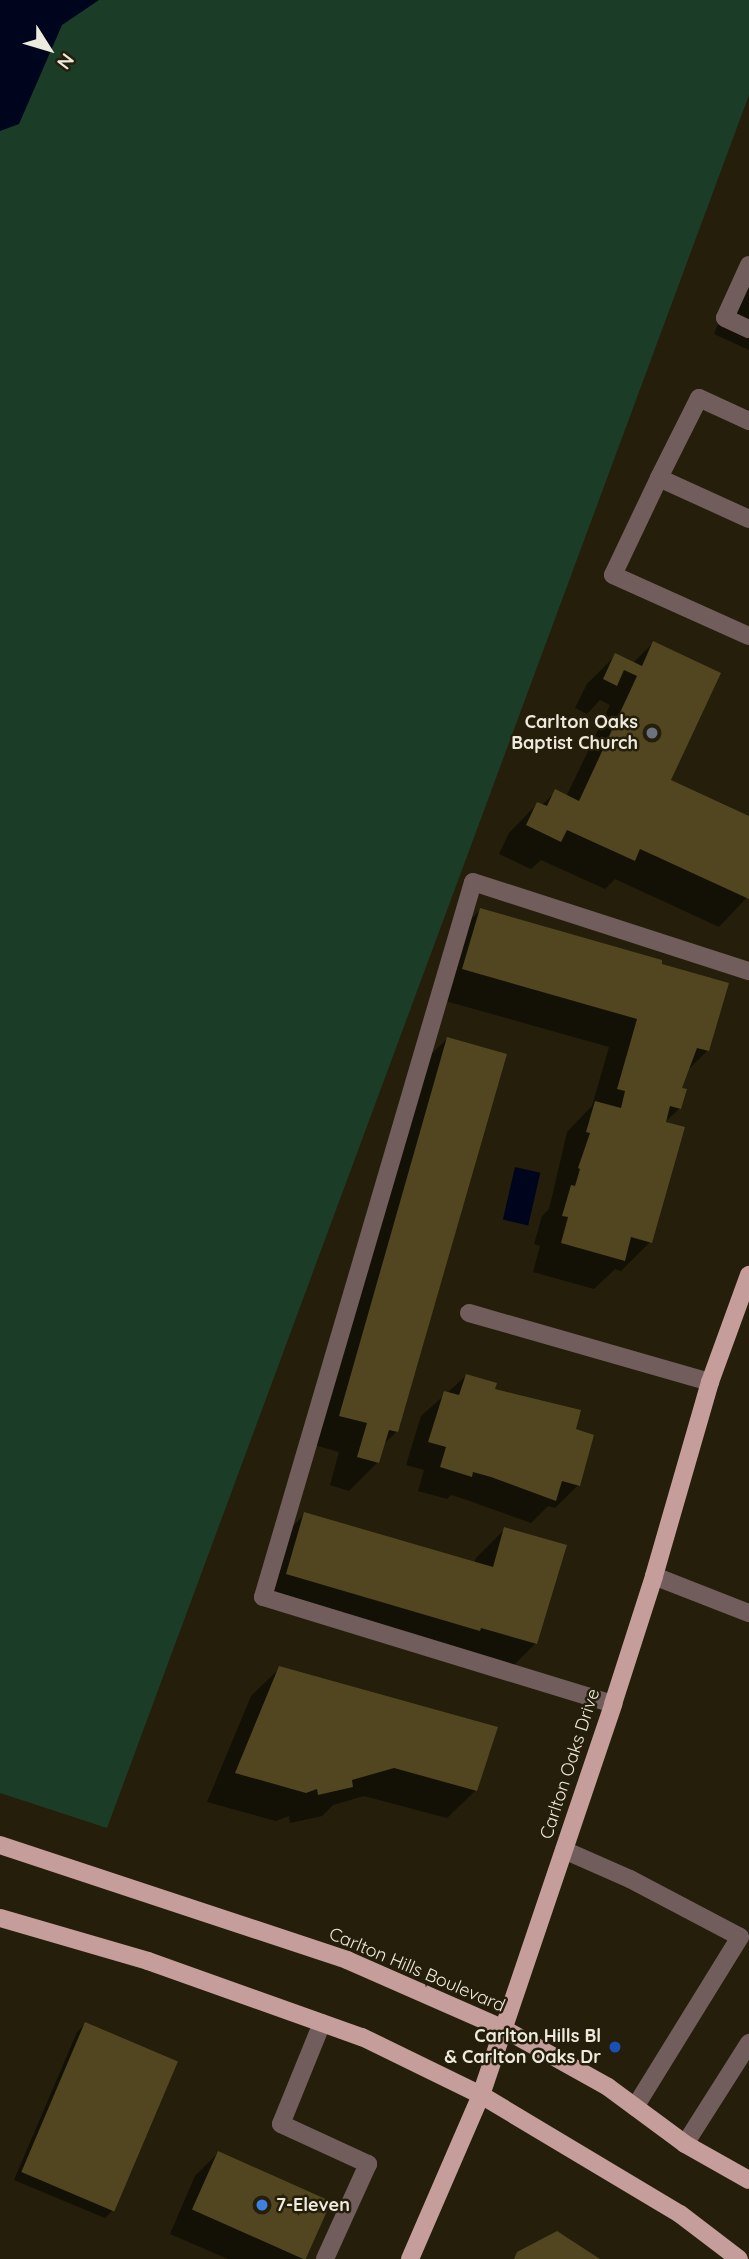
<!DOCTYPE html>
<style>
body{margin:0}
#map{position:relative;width:749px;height:2259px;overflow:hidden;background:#241e0a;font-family:Quicksand,sans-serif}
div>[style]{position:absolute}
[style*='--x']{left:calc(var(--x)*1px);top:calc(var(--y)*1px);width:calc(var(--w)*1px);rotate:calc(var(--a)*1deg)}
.green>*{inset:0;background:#1b3d27}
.water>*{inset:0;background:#00051e;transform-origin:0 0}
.shadow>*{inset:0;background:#0007}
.building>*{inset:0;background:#514620;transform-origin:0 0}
.minor>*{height:18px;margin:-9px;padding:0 9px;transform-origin:9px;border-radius:9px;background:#715d5c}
.major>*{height:18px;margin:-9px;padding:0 9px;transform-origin:9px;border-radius:9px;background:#c59d9a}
.dots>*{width:19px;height:19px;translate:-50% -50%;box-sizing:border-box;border:4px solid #241e0a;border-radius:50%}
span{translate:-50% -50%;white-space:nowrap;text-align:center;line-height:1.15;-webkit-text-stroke:5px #241e0a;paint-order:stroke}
.poi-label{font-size:18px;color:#eeeade;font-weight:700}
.right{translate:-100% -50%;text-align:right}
.left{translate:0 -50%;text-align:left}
.street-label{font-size:18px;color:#eeeade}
.north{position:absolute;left:14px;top:14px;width:70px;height:70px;-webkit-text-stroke:5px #241e0a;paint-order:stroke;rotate:127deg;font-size:19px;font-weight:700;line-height:28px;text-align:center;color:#eeeade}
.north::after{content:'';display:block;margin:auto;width:24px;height:32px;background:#eeeade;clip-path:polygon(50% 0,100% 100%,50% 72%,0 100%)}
</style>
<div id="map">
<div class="green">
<i style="clip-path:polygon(0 0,749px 0,749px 95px,107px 1828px,0 1793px)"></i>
</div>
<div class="water">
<i style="clip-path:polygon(0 0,99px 0,62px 25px,19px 124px,0 131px)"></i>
<i style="left:515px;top:1167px;width:26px;height:54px;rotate:13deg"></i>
</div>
<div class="shadow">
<i style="clip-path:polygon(749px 264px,749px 350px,714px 334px,738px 275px)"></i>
<i style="clip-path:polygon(653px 643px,669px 781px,749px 818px,749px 895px,719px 927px,615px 879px,605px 889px,541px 860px,531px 869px,499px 854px,509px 833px,537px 804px,541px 806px,555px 792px,566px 797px,610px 705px,600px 700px,587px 714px,575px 708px,587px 684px,616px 655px,633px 663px)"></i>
<i style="clip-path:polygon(480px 910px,708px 1050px,686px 1072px,680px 1089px,680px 1108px,664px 1123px,650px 1242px,621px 1271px,615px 1269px,594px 1289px,533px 1272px,540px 1246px,534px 1244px,542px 1216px,549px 1209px,552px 1197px,567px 1132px,592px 1106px,609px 1047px,435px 998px,452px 939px)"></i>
<i style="clip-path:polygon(447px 1039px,397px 1431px,383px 1445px,378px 1462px,349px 1491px,330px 1485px,339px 1452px,311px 1444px,418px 1067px)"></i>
<i style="clip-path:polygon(466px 1376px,573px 1431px,578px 1485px,555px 1508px,548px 1506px,531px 1523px,467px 1500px,451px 1495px,447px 1499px,418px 1491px,424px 1470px,406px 1465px,421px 1416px)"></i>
<i style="clip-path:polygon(305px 1514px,474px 1564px,476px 1558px,505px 1529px,536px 1643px,507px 1672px,258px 1603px,276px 1543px)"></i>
<i style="clip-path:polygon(280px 1668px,476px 1790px,447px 1818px,364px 1796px,333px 1805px,322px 1816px,290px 1823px,289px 1816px,276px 1821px,207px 1802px,251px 1696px)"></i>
<i style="clip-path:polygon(85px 2024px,113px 2210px,105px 2218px,14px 2180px,77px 2032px)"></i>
<i style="clip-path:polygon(218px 2153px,330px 2201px,305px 2259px,228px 2259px,170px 2234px,195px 2176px)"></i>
</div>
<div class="building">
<i style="clip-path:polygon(653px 641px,721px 673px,671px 780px,749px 816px,749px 899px,640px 849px,635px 861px,567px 830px,561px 842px,526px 825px,537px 802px,547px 806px,555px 789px,579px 801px,637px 676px,624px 670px,617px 686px,603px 679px,615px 653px,642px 666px)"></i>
<i style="clip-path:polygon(480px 908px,662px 960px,662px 964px,729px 983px,709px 1051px,697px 1048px,682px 1088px,687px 1089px,681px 1109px,670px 1106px,666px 1122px,685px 1127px,652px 1243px,631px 1237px,625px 1261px,561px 1243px,568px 1217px,562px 1216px,571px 1185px,575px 1186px,580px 1169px,578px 1168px,590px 1133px,586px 1132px,595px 1101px,621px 1108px,625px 1091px,617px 1089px,637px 1019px,462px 969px)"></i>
<i style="clip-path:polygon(447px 1037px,507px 1054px,398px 1432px,389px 1430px,379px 1463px,357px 1457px,367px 1423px,339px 1416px)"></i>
<i style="clip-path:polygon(466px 1374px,497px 1383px,495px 1389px,581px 1410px,576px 1429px,594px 1435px,580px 1486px,562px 1481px,556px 1501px,491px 1477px,473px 1472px,472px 1477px,440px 1467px,446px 1447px,428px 1442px,444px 1391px,459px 1395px)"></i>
<i style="clip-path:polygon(304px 1512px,493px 1567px,504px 1527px,567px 1545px,537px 1644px,481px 1628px,480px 1631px,286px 1574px)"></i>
<i style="clip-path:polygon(279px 1666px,498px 1727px,477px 1791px,394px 1768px,352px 1780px,353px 1787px,318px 1795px,317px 1789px,306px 1793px,235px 1773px)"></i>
<i style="left:85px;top:2022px;width:101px;height:163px;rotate:23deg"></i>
<i style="left:218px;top:2151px;width:124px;height:64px;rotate:24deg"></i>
<i style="clip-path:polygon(557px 2231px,600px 2259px,514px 2259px,517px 2252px)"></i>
</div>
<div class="minor">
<i style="--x:749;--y:265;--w:58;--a:114.4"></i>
<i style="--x:725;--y:318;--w:26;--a:25"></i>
<i style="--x:749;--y:421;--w:55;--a:-155.3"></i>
<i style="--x:699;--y:398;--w:89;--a:116.6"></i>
<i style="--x:659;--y:478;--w:99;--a:24.5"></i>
<i style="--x:659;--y:478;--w:107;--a:115.4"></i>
<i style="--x:613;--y:575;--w:149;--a:24.2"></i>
<i style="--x:469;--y:1313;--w:251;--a:16"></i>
<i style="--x:654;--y:1576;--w:102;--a:21.3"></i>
<i style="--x:613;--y:1704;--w:366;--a:-163"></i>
<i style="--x:263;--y:1597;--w:745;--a:-73.63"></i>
<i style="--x:473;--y:882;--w:290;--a:17.9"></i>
<i style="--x:564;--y:1850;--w:72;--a:23.7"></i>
<i style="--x:630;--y:1879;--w:124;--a:27.8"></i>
<i style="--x:740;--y:1937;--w:200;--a:121.7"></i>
<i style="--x:322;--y:2023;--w:109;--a:112.1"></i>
<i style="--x:281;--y:2124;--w:96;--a:24.7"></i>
<i style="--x:368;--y:2164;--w:104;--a:114.4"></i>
<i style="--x:685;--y:2144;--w:120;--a:-57.6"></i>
</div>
<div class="major">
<i style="--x:0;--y:1845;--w:366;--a:18.3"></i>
<i style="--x:347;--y:1960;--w:171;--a:23.7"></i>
<i style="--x:504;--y:2029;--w:119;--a:29.1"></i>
<i style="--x:608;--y:2087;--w:96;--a:36.5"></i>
<i style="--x:685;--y:2144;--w:73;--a:29.4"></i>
<i style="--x:0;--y:1918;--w:154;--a:16.2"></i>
<i style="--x:148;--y:1961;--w:227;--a:19.6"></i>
<i style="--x:362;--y:2037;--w:132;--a:26"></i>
<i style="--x:481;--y:2095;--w:232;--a:30.9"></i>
<i style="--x:680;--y:2214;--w:74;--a:37.3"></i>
<i style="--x:410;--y:2259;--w:179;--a:-66.6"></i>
<i style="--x:481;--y:2095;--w:413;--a:-71.3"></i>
<i style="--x:613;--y:1704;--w:134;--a:-72.2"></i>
<i style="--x:654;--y:1576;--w:202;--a:-73.9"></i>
<i style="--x:710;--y:1382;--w:114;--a:-70"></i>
</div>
<div class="dots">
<i style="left:652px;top:733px;background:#6b7280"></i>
<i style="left:615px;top:2047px;background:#1a4fb4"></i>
<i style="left:262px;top:2205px;background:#3f7fe0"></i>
</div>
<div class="poi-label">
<span class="right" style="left:638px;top:733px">Carlton Oaks<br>Baptist Church</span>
<span class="right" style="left:601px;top:2047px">Carlton Hills Bl<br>&amp; Carlton Oaks Dr</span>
<span class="left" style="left:276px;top:2205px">7-Eleven</span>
</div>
<div class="street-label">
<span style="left:570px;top:1764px;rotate:-72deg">Carlton Oaks Drive</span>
<span style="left:417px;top:1970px;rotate:23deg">Carlton Hills Boulevard</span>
</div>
<div class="north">N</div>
</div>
